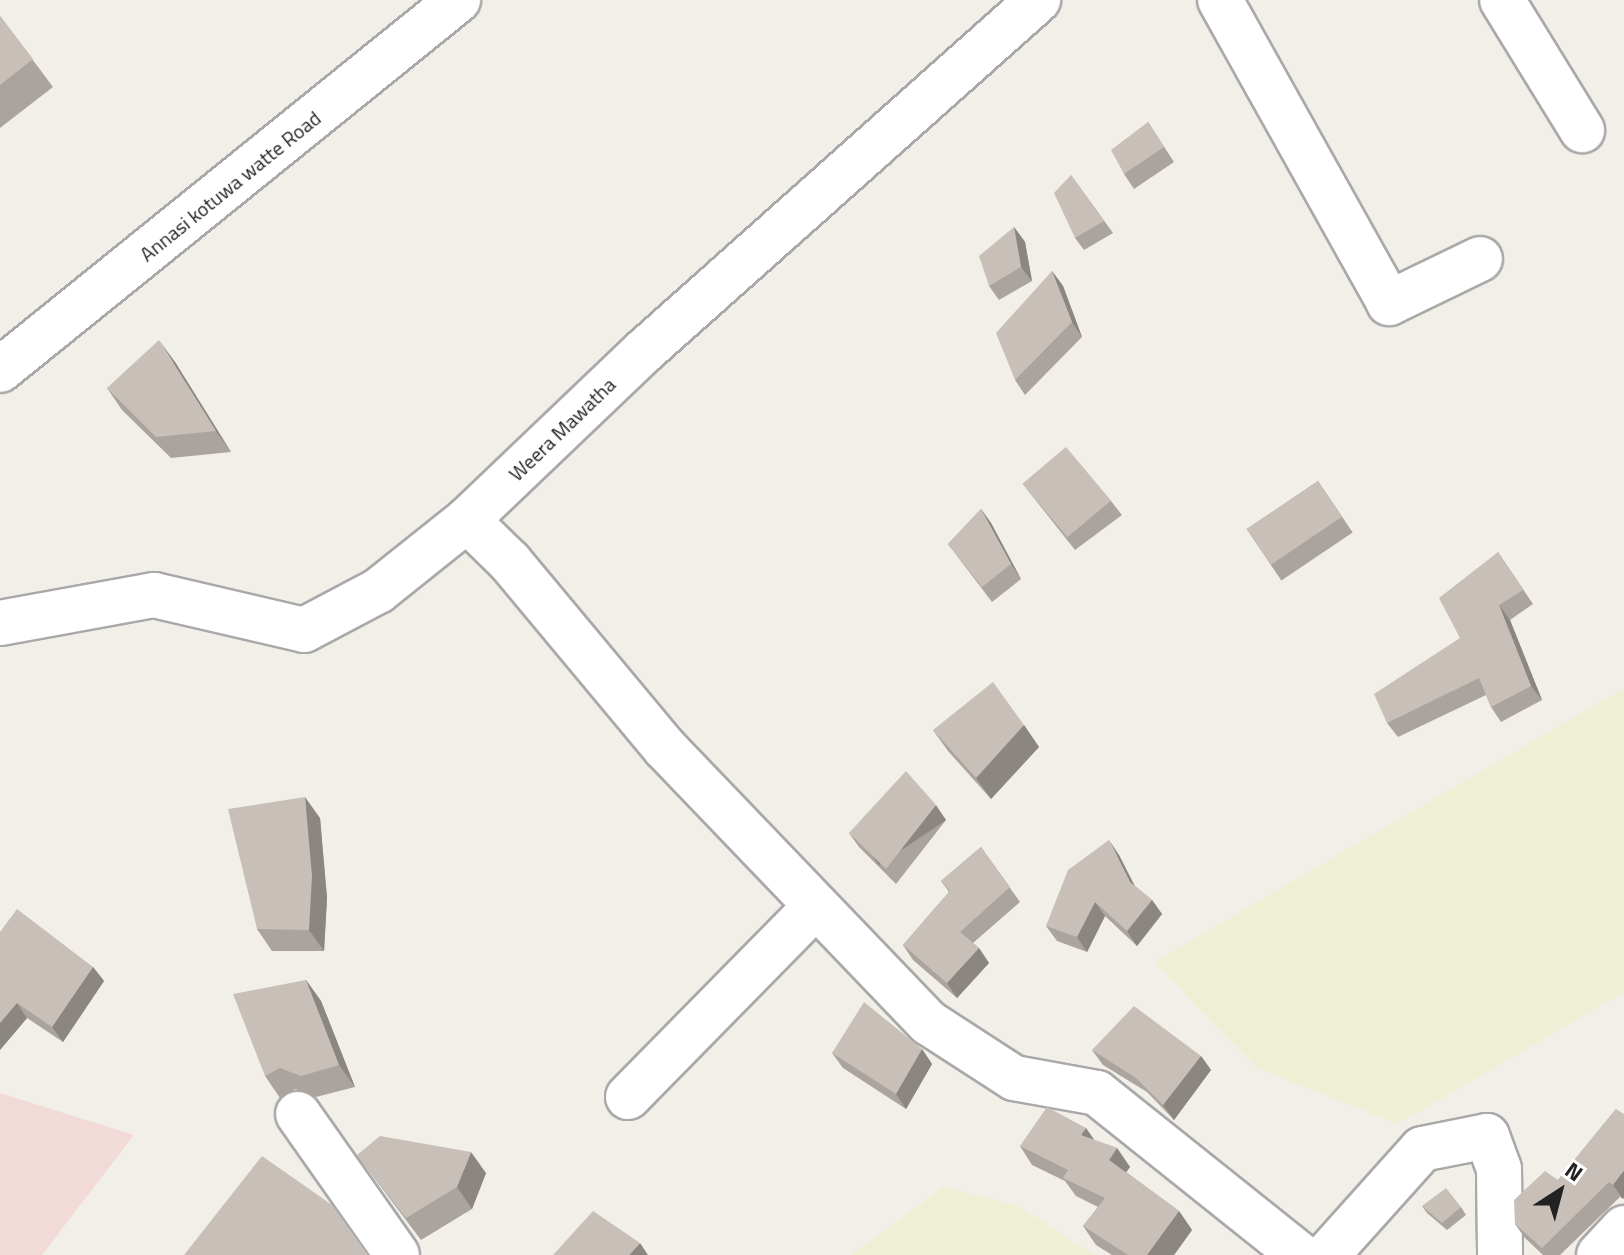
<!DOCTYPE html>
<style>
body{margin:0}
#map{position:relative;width:1624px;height:1255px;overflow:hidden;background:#f2efe9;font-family:"Titillium Web",sans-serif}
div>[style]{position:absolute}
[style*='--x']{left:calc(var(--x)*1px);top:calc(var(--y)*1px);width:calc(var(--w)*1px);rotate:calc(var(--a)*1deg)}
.commercial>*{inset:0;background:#f2dad9}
.farmland>*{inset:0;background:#eef0d5}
.roads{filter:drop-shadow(2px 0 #a9a9a9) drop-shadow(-2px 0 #a9a9a9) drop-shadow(0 2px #a9a9a9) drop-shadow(0 -2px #a9a9a9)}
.minor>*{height:44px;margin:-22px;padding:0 22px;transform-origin:22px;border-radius:22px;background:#fff}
.wall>*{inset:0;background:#aba49e;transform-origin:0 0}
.shaded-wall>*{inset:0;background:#8b8681;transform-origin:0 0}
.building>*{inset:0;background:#c7bfb8;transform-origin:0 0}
span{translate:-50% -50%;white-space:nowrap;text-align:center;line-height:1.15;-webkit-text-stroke:7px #fff;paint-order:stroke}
.street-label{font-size:20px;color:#222}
.north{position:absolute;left:1520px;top:1151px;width:80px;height:80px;-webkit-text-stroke:6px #fff;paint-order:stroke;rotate:36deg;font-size:22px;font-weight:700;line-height:32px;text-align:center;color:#222}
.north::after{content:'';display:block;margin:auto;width:28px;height:36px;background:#222;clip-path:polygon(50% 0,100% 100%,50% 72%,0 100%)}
</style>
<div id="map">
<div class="commercial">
<i style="clip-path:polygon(0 1093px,134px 1135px,42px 1255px,0 1255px)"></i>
</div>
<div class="farmland">
<i style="clip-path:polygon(1624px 688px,1624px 992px,1398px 1124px,1257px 1068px,1154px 962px)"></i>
<i style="clip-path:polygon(944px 1187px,1017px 1205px,1094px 1255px,851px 1255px)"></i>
</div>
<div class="roads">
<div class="minor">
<i style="--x:1220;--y:0;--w:347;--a:60.8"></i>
<i style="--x:1389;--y:303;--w:101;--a:-25.8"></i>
<i style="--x:1502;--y:0;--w:153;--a:58.4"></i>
<i style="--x:0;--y:370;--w:589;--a:-38.93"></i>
<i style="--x:467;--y:520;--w:60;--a:44.3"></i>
<i style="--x:510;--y:562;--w:242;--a:50.2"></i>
<i style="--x:665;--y:748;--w:381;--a:46.2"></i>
<i style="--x:929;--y:1023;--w:101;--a:32.9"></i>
<i style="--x:1014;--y:1078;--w:84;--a:10.2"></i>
<i style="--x:1097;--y:1093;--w:260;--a:38.6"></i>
<i style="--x:0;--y:623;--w:157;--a:-10.3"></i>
<i style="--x:154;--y:595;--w:154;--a:13.1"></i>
<i style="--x:304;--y:630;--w:84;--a:-27.8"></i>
<i style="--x:378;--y:591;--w:114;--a:-38.6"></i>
<i style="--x:467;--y:520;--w:245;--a:-43.7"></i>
<i style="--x:644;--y:351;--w:528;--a:-41.7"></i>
<i style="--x:628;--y:1097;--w:267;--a:-45.5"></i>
<i style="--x:298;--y:1114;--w:172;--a:54.9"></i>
<i style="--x:1327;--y:1255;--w:142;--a:-48.1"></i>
<i style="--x:1422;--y:1149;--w:66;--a:-11.3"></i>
<i style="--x:1487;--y:1136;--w:35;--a:70"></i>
<i style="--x:1499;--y:1169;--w:86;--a:89.3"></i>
<i style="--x:1599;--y:1255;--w:37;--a:-47"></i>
</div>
</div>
<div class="wall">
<i style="clip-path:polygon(0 16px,53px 87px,0 128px)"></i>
<i style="clip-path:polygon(1148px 122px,1174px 162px,1134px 189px,1124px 174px)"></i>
<i style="clip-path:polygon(1071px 175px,1113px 233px,1084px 250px,1075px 238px)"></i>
<i style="clip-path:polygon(1014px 227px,1025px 242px,1032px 281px,999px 300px,989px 286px)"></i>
<i style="clip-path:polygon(1052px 271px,1063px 286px,1082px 337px,1025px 395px,1015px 380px)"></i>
<i style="clip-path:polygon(175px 362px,231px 452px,171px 458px,122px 410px,107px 388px)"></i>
<i style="left:1318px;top:481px;width:62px;height:86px;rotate:56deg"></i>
<i style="clip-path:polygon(1026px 488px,1111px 501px,1122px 515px,1075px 550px)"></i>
<i style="clip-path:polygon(981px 509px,991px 523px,1021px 579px,992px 602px,948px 544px)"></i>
<i style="clip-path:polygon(1498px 552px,1533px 604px,1510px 620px,1542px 700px,1501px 722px,1491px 707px,1486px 695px,1398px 737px,1387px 723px,1460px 638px)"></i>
<i style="clip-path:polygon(1024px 725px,1039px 747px,991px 799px,948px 751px,933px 730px)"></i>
<i style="clip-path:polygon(320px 818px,327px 898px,324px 951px,272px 951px,257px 929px)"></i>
<i style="clip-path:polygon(946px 820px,896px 884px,859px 847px,849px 833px)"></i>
<i style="clip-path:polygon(981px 847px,1020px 902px,973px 943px,979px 948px,989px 963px,957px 998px,913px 960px,903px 945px,949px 892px,941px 881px)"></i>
<i style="clip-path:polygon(1119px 855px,1135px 886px,1152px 900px,1162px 914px,1137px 946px,1105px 916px,1087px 952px,1057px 941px,1046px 926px)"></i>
<i style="clip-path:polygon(0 932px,93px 967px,104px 981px,63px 1042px,27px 1018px,0 1050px)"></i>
<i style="clip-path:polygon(306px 980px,321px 1001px,355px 1087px,316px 1097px,295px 1089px,280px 1098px,265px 1076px)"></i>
<i style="clip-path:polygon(922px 1049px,932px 1064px,906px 1109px,843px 1068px,832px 1053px)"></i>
<i style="clip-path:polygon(1092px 1050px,1201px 1056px,1211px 1070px,1174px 1120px,1147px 1092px,1103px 1065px)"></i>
<i style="clip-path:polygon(1616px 1109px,1623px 1199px,1620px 1197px,1560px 1255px,1543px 1255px,1525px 1238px,1515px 1224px,1558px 1180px)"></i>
<i style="clip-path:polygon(1086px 1128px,1094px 1140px,1117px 1148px,1130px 1167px,1126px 1172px,1179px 1211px,1192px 1230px,1174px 1255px,1112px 1255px,1096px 1245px,1083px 1226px,1098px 1207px,1076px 1196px,1065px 1181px,1032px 1165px,1020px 1146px)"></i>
<i style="clip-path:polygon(357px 1155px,486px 1173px,472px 1209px,421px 1240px)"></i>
<i style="clip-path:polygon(1422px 1206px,1461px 1207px,1466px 1215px,1447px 1230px,1427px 1213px)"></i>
</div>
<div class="shaded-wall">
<i style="clip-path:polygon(1014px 227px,1025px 242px,1032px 281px,1021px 267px)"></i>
<i style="clip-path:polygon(1052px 271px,1063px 286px,1082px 337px,1072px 322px)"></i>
<i style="clip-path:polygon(159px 340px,175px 362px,231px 452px,216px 431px)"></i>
<i style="clip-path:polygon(981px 509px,991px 523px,1021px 579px,1011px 564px)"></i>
<i style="clip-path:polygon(1499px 605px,1510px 620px,1542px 700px,1531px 686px)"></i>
<i style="clip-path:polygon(1024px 725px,1039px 747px,991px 799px,976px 778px)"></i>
<i style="clip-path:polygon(305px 797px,320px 818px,327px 898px,324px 951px,309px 930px)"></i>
<i style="left:936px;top:805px;width:18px;height:81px;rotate:56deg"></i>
<i style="clip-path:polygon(1109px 840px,1119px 855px,1140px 897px,1130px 882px)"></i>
<i style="clip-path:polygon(1152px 900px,1162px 914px,1137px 946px,1127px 931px)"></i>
<i style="clip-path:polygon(1095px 902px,1105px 916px,1087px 952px,1077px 937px)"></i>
<i style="clip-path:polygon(979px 948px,989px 963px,957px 998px,947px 983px)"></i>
<i style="clip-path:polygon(93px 967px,104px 981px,63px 1042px,52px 1027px)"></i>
<i style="clip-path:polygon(306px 980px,321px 1001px,355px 1087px,339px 1065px)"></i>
<i style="clip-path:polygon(17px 1003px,27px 1018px,0 1050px,0 1023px)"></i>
<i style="clip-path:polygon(922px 1049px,932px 1064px,906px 1109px,896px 1094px)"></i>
<i style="clip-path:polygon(1201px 1056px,1211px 1070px,1174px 1120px,1163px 1105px)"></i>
<i style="clip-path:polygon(1086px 1128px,1099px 1147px,1081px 1135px)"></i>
<i style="clip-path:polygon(1117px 1148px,1130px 1167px,1122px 1178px,1109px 1160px)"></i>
<i style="clip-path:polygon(471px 1152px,486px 1173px,472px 1209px,457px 1187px)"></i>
<i style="clip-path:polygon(1624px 1170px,1624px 1198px,1623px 1199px,1613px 1185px)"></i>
<i style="clip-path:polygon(1179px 1211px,1192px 1230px,1174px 1255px,1147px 1255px)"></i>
<i style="clip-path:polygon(640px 1243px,648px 1255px,629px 1255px)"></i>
</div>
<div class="building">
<i style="clip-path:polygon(0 16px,33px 59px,0 85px)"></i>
<i style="clip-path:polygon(1148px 122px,1164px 147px,1124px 174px,1111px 150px)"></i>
<i style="clip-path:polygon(1071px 175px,1104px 221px,1075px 238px,1054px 193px)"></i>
<i style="clip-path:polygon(1014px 227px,1021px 267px,989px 286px,979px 256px)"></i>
<i style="clip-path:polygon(1052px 271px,1072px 322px,1015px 380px,996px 333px)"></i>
<i style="clip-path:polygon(159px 340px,216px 431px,156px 437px,107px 388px)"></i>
<i style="left:1066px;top:447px;width:70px;height:57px;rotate:50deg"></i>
<i style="left:1318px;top:481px;width:43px;height:86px;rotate:56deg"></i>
<i style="clip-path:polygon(981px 509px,1011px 564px,982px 587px,948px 544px)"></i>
<i style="clip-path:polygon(1498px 552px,1523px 590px,1499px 605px,1531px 686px,1491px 707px,1479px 678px,1387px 723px,1374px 694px,1460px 638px,1439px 598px)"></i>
<i style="clip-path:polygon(993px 682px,1024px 725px,976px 778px,933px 730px)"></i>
<i style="clip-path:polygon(906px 771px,936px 805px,886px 869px,849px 833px)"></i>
<i style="clip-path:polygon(305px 797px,312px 876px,309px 930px,257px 929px,228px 809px)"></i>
<i style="clip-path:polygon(1109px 840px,1130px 882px,1152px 900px,1127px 931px,1095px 902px,1077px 937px,1046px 926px,1068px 870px)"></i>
<i style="clip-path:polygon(981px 847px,1010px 887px,960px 932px,979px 948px,947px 983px,903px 945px,950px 891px,941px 881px)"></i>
<i style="clip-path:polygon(17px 909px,93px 967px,52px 1027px,17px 1003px,0 1023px,0 932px)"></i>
<i style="clip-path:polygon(306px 980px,339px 1065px,301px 1076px,280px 1068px,265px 1076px,233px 994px)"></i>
<i style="clip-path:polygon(864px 1002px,922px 1049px,896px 1094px,832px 1053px)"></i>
<i style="clip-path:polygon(1134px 1006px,1201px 1056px,1163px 1105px,1136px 1078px,1092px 1050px)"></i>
<i style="clip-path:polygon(1047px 1107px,1086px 1128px,1081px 1135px,1117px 1148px,1109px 1160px,1179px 1211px,1147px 1255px,1128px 1255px,1083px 1226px,1105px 1198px,1063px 1178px,1068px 1170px,1020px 1146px)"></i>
<i style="clip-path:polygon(1616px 1109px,1624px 1114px,1624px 1170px,1613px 1185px,1609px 1182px,1542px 1248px,1515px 1224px,1514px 1200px,1545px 1171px,1558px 1180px)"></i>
<i style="clip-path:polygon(380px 1136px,471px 1152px,457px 1187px,406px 1218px,357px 1155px)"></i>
<i style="clip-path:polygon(262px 1156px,332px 1205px,368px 1255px,184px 1255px)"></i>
<i style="clip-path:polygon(1446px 1188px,1461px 1207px,1442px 1223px,1422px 1206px)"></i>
<i style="clip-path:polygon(593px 1211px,640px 1243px,629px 1255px,553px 1255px)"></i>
</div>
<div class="street-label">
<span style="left:230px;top:186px;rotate:-39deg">Annasi kotuwa watte Road</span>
<span style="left:562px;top:429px;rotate:-44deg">Weera Mawatha</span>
</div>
<div class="north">N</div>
</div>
